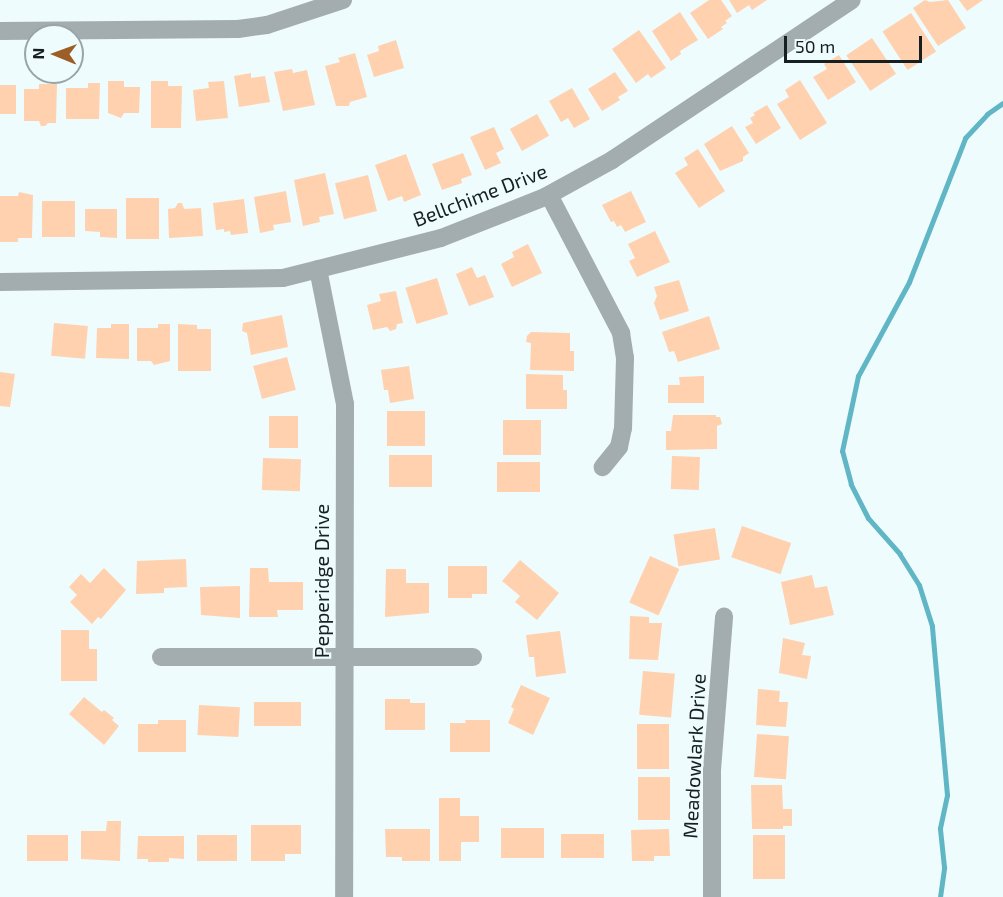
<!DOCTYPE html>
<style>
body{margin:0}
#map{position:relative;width:1003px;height:897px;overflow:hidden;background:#eefcfe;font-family:"Exo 2",sans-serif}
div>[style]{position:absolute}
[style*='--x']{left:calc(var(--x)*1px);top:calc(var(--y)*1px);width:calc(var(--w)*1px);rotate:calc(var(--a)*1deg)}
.stream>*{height:5px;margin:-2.5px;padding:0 2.5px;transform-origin:2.5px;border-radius:2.5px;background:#60b6c5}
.building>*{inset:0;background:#ffd1af;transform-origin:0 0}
.minor>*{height:18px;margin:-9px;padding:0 9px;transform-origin:9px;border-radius:9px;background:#a3adaf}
span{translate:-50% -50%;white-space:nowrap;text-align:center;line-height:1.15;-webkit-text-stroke:4.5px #eefcfe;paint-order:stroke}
.street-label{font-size:20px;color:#172021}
.north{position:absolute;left:24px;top:24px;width:60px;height:60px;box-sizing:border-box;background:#eefcfe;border:2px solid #98a4a6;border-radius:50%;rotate:271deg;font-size:16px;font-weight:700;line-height:24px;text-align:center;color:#172021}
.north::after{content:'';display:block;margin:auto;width:21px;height:27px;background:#9d5e25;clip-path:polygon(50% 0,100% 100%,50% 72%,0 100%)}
.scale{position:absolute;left:784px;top:36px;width:138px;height:27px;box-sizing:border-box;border:3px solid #172021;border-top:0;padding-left:8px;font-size:18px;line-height:21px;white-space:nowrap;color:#172021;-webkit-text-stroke:4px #eefcfe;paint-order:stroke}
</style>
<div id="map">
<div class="stream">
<i style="--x:940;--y:897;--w:30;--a:-82"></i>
<i style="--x:944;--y:867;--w:39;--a:-96"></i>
<i style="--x:940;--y:828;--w:34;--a:-78"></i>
<i style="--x:947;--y:795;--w:170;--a:-95.1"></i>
<i style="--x:932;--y:626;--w:43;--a:-107.6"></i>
<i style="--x:919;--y:585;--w:36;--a:-122"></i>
<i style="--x:900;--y:554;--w:48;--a:-131.6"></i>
<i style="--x:868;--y:518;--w:38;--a:-117"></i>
<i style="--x:851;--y:484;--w:34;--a:-105"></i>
<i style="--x:842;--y:451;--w:77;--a:-78"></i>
<i style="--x:858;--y:376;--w:107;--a:-61.5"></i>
<i style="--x:909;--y:282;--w:155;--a:-68.7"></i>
<i style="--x:965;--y:138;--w:33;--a:-47"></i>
<i style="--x:987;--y:114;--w:19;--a:-35"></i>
</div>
<div class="building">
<i style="clip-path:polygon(709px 0,721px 0,732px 16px,725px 21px,727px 23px,721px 27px,723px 29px,708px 39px,690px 13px)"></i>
<i style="clip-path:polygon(729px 0,767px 0,752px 10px,749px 5px,737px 13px)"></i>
<i style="clip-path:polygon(925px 0,930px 2px,948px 0,966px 28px,938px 46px,913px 8px)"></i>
<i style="clip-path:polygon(959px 0,983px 0,967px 11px)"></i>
<i style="clip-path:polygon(680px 12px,698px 40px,680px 51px,681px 54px,671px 61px,652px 31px)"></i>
<i style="left:911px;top:13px;width:46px;height:34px;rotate:57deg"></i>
<i style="clip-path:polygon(639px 30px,666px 68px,651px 78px,648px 74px,636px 83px,612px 49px)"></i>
<i style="left:872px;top:38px;width:43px;height:31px;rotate:56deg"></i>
<i style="clip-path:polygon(396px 40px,404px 68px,374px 77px,367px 55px,379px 51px,378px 46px)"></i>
<i style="clip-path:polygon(355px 53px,367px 97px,350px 102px,349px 106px,336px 106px,325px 66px,340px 62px,338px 58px)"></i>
<i style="clip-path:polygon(839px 55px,856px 82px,828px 100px,813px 77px,827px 69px,824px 64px)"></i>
<i style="clip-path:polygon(292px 69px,293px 73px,307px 70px,315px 105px,283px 111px,274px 72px)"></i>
<i style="clip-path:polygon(615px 72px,628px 91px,618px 97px,620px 100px,602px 111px,588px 89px)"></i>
<i style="clip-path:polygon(251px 73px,251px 78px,265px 76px,270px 102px,239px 107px,234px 76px)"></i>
<i style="clip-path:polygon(800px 80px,827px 123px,800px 140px,777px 104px,789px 97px,785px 90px)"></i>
<i style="clip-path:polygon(108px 81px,124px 81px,124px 87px,140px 87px,139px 113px,124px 113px,121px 118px,108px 113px)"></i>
<i style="clip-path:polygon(151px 81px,168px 81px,168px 86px,182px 86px,181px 128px,151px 128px)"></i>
<i style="clip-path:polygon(224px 81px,228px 118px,196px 121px,193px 90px,209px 88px,208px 82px)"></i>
<i style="clip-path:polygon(88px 83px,100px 83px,99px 119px,66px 119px,66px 88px,88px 88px)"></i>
<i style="clip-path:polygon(39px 84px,57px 84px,56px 123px,48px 123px,45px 126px,41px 126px,39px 121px,24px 121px,24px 89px,39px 89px)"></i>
<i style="left:0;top:85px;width:16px;height:29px"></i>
<i style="clip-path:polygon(572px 88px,590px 119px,574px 128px,568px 118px,561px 122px,549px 101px)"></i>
<i style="clip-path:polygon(767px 105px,781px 128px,756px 144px,745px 127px,753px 123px,750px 118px,755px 115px,753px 113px)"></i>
<i style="left:537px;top:114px;width:25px;height:31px;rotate:61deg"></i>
<i style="clip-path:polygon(732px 126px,749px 153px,743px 157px,743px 161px,720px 171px,704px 144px)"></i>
<i style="clip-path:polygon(494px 127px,504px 149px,496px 153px,501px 163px,485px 170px,470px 137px)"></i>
<i style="clip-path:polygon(698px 149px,725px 191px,699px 208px,675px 173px,688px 165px,684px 158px)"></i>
<i style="clip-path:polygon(463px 153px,472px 175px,461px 179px,462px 183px,442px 190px,432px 164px)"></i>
<i style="clip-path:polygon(406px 154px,421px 195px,404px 202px,402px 196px,388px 201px,375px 165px)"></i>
<i style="clip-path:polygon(325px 173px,334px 214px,319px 217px,320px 222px,303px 226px,294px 180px)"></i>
<i style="left:368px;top:175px;width:37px;height:34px;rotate:76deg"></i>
<i style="clip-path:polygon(286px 191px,291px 222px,273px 225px,274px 230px,260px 233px,254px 197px)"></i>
<i style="clip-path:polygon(631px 191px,646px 222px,625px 232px,621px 225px,617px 227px,614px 221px,611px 222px,602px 205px)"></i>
<i style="clip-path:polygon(19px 192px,33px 195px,32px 238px,18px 238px,18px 242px,0 242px,0 196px,18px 196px)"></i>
<i style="left:126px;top:198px;width:33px;height:41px"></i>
<i style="clip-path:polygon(244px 199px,248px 233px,231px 235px,230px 231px,224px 232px,224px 229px,216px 230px,213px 203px)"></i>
<i style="left:42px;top:201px;width:33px;height:36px"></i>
<i style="clip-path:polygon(178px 203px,182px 203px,184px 209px,201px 208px,203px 236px,169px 238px,168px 209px,175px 208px)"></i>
<i style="clip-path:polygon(85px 209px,117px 209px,117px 238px,100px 237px,100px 232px,85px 231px)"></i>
<i style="clip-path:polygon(655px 231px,670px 262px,637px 277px,629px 261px,635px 258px,628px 244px)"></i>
<i style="clip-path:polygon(528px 244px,542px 273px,512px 287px,501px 264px,514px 257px,512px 252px)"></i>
<i style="clip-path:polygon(472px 267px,477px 278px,485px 275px,494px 297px,469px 306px,456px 274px)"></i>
<i style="left:437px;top:278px;width:38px;height:33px;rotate:73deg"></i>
<i style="clip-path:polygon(679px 280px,689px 311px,660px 320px,654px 303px,657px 296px,654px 287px)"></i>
<i style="clip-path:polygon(396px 291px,403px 323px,397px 324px,396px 329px,390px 331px,387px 327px,373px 330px,367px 305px,381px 301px,379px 294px)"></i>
<i style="clip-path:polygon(282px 315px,288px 347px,251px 355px,247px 333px,242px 331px,243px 323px)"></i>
<i style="clip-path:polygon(709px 316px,720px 349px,678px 362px,674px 351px,669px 352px,662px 332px)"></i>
<i style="left:54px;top:323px;width:34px;height:33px;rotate:5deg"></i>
<i style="clip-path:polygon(111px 324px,129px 324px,129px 359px,96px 358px,97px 328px,111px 328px)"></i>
<i style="clip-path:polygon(158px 324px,170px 324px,170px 361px,154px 365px,151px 361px,137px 361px,137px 328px,158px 328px)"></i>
<i style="clip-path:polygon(178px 324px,197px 325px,197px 329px,211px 329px,211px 371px,178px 371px)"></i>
<i style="clip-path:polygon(531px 332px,570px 333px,570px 351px,574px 351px,574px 371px,530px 370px,531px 343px,526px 342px,527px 336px)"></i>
<i style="left:287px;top:357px;width:34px;height:35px;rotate:75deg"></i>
<i style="clip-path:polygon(409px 366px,414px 399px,390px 403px,388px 390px,384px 390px,381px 370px)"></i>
<i style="clip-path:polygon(0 372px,15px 374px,10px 407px,0 406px)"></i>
<i style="clip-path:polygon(526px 374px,563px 375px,563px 390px,567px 390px,567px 409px,526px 409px)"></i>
<i style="clip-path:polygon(704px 376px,704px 403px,668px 403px,668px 385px,680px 385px,679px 377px)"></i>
<i style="left:387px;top:411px;width:38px;height:35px"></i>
<i style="clip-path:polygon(673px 415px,716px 415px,716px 417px,720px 417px,722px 424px,717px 426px,717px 449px,666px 450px,666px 431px,671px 431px)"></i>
<i style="left:269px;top:416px;width:29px;height:32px"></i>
<i style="left:503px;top:420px;width:38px;height:35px"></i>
<i style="left:389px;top:455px;width:43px;height:32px"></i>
<i style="left:672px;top:456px;width:28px;height:33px;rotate:2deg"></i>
<i style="left:263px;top:458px;width:38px;height:32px;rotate:2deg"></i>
<i style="left:497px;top:462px;width:43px;height:30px"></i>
<i style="left:742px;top:526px;width:52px;height:33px;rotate:19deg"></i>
<i style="left:715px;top:528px;width:32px;height:42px;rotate:81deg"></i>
<i style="left:650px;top:556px;width:32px;height:51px;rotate:24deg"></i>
<i style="clip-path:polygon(186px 559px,187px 587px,164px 588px,164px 593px,136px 594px,137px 561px)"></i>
<i style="clip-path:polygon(520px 560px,559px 593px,537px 620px,515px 602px,520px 596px,502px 581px)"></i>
<i style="clip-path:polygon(448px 566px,487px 566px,487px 594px,472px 594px,472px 598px,448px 598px)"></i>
<i style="clip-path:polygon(104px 568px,126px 590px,101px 619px,98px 617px,92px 624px,70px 602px,77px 595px,69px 587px,81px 574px,90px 583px)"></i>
<i style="clip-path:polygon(250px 568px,268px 568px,269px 582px,303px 582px,303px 610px,277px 610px,278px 617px,249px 617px)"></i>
<i style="clip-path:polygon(386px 569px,406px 569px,406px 583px,429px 583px,429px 613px,385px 617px)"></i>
<i style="clip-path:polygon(812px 575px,815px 588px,827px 586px,834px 615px,790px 625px,781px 582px)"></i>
<i style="clip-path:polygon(240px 586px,240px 618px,201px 615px,200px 587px)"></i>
<i style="clip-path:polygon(630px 616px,649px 617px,649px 623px,662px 623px,658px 660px,629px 659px)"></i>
<i style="clip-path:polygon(61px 630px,89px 630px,89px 649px,97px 649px,97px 681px,61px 681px)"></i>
<i style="clip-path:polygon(560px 631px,566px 673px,536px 677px,534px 657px,529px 657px,526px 635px)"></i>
<i style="clip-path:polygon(783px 638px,805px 643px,802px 655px,811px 656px,807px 679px,779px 673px)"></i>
<i style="left:643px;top:671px;width:32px;height:44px;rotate:5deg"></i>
<i style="clip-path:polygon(521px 685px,550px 698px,533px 735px,508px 723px,514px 709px,511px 707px)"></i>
<i style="clip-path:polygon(758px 689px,780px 691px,779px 702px,788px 702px,786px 727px,756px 725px)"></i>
<i style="clip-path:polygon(84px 697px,102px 712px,104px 710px,114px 718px,112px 720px,119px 726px,104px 745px,69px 714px)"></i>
<i style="clip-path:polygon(385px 699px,410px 699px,410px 703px,425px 703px,425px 730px,385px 730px)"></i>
<i style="left:254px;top:702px;width:47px;height:24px"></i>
<i style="left:199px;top:705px;width:41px;height:30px;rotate:3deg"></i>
<i style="clip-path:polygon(158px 720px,186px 720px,186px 752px,138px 752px,138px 724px,158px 724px)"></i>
<i style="clip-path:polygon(465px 720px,490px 720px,490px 752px,450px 752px,450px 723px,466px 723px)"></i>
<i style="left:637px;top:724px;width:32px;height:45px"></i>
<i style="left:757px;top:734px;width:32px;height:43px;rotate:4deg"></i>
<i style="left:670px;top:777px;width:43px;height:32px;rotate:90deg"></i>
<i style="clip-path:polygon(751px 785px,782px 785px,783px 809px,792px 809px,792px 826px,783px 826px,783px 829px,752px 829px)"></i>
<i style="clip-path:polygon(439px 798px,460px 798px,460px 816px,479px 816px,479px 842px,461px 842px,461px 861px,439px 861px)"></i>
<i style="clip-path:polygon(107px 821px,121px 821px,120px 861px,81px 859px,81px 831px,106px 831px)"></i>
<i style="clip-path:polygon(251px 825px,301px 825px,301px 854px,285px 854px,285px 861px,251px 861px)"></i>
<i style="left:501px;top:828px;width:43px;height:30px"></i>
<i style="clip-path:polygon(385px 829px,430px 829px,430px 861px,402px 861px,402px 857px,386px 857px)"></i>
<i style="clip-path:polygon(669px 829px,670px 856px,654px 856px,654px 861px,632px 861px,631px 830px)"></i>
<i style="left:604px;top:834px;width:24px;height:43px;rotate:90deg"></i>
<i style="left:27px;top:835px;width:41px;height:26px"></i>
<i style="left:197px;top:835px;width:40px;height:26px"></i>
<i style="left:753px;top:835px;width:32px;height:44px"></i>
<i style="clip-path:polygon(138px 836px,184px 836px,184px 859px,169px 858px,169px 862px,148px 862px,148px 859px,137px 859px)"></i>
</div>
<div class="minor">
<i style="--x:0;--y:31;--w:238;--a:-0.5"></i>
<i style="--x:238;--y:29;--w:29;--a:-8"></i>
<i style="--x:267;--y:25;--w:80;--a:-18.2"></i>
<i style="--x:549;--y:195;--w:156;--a:62.4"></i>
<i style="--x:621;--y:333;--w:25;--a:81"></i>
<i style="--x:625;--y:358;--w:70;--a:91.6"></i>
<i style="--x:623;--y:428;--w:19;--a:102"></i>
<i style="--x:619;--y:447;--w:26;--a:129"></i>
<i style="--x:318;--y:269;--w:138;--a:78.7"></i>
<i style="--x:345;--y:404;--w:493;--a:90.1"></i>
<i style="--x:0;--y:282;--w:283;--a:-0.8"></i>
<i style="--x:283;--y:278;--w:163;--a:-14.2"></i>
<i style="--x:441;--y:238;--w:112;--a:-21.5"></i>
<i style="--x:545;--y:197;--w:77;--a:-28.9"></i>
<i style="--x:612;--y:160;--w:288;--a:-33.7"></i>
<i style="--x:161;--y:657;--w:312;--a:0"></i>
<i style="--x:712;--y:897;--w:127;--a:-90"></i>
<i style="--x:712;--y:770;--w:154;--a:-85.5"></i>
</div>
<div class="street-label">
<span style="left:480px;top:195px;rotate:-21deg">Bellchime Drive</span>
<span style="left:321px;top:581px;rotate:-90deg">Pepperidge Drive</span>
<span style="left:694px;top:756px;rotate:-87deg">Meadowlark Drive</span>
</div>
<div class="north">N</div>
<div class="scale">50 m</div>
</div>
